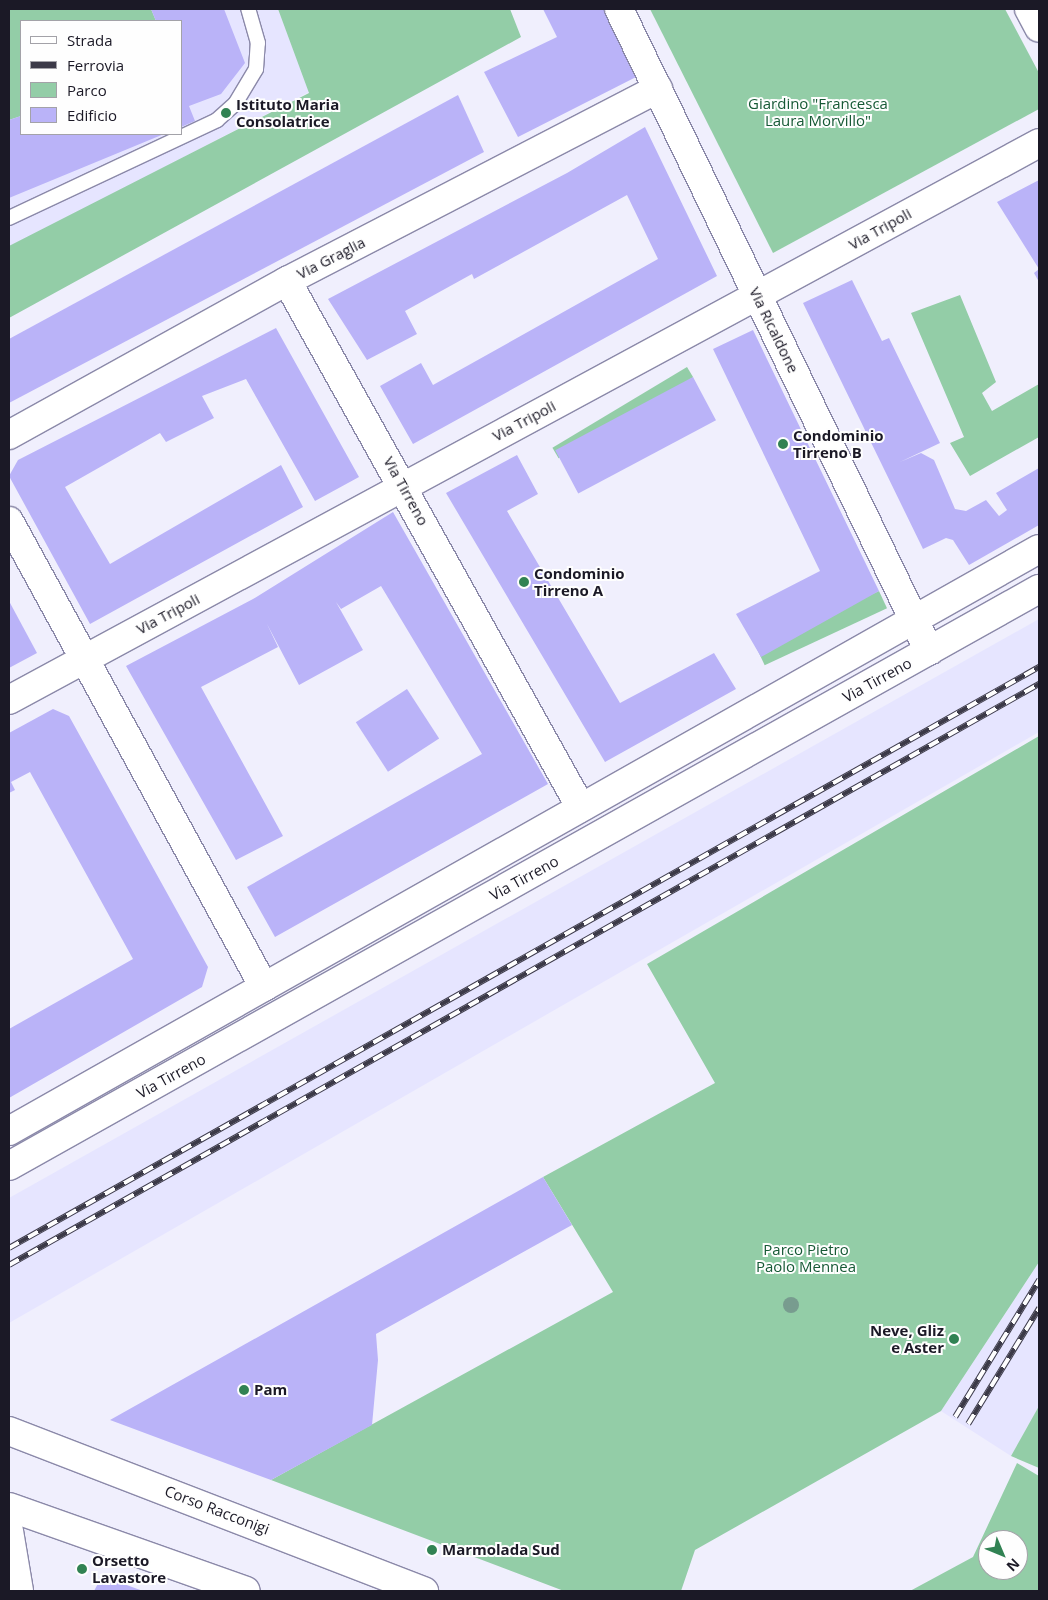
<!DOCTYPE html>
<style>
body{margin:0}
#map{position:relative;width:1048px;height:1600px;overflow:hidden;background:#f0effd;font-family:"Open Sans",sans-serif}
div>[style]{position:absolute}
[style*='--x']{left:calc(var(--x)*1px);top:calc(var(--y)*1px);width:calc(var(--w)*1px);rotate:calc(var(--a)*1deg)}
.built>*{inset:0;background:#e6e5ff}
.green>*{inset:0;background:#93cda7;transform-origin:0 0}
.building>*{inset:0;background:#bab3f8;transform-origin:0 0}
.roads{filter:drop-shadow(1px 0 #8b89a9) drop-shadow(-1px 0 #8b89a9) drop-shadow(0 1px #8b89a9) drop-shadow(0 -1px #8b89a9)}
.service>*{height:14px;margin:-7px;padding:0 7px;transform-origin:7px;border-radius:7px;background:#fff}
.minor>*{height:28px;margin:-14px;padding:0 14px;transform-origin:14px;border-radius:14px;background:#fff}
.tertiary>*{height:28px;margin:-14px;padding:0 14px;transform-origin:14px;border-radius:14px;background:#fff}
.rail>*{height:5.5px;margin-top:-2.75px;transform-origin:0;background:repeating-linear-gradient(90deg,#fefefe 0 11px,#3c3a48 0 22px);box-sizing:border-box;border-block:1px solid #3c3a48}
.trees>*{width:16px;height:16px;margin:-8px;border-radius:50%;background:#789c8f}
.dots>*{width:14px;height:14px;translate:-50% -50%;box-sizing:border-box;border:2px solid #fefefe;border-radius:50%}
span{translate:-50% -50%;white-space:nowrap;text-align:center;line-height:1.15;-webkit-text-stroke:4px #fefefe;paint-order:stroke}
.park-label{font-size:15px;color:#165935}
.poi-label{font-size:15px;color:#1b1926;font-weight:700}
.left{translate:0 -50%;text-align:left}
.right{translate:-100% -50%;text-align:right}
.street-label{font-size:15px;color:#1b1926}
.frame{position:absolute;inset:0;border:10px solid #1b1926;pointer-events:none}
.legend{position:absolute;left:20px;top:20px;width:162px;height:115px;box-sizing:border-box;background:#fefefe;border:1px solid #a3a2a8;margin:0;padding:6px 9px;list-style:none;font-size:15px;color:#1b1926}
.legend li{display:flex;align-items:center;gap:10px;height:25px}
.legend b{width:25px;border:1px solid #a3a2a8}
.north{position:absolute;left:978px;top:1530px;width:50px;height:50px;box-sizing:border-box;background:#fefefe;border:1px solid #a3a2a8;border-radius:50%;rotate:135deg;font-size:14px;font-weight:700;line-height:20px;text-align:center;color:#1b1926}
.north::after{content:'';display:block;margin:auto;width:18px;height:22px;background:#318253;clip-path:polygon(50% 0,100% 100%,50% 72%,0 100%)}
</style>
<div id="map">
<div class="built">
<i style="clip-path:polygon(evenodd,9px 9px,278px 9px,309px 92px,9px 248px,9px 9px,21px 21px,181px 21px,181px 134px,21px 134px,21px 21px)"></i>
<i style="clip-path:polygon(1039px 619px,1039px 732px,9px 1323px,9px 1198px)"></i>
<i style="clip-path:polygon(1039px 1262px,1039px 1406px,1011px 1456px,941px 1411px)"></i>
</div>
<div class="green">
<i style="clip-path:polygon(9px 9px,151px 9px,156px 21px,21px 21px,21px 116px,9px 120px)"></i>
<i style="clip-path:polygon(278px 9px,510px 9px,521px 37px,9px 318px,9px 246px,309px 93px)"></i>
<i style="clip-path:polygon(650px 9px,1005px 9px,1039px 73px,1039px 109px,773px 253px)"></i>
<i style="clip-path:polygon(960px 295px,996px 382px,982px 393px,992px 411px,1039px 384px,1039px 437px,970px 476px,950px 443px,964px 437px,911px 313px)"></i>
<i style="left:687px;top:367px;width:12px;height:157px;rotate:59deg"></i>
<i style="left:879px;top:591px;width:19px;height:135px;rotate:65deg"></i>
<i style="clip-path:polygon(1039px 736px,1039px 1262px,941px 1411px,695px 1550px,681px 1591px,564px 1591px,271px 1480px,613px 1292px,543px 1177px,715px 1083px,647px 964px)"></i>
<i style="clip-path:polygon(1039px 1406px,1039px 1468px,1011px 1456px)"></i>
<i style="clip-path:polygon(evenodd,1017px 1463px,1039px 1476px,1039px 1591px,910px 1591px,973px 1557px,1017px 1463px,988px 1540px,1018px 1540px,1018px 1570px,988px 1570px,988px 1540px)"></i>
</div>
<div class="building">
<i style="clip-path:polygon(151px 9px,224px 9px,245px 63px,221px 94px,189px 106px,195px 121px,181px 127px,181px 21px,156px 21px)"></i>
<i style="clip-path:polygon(543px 9px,607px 9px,640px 75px,518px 137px,484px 72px,557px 37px)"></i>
<i style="clip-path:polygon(458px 95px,484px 152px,9px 403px,9px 339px)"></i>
<i style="clip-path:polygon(21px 116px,21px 134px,164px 134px,9px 198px,9px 120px)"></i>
<i style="clip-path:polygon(645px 127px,717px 276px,413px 444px,380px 386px,421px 363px,433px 385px,658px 259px,627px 195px,474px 279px,472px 274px,405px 311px,417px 334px,367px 360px,328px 299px,567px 173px)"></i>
<i style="clip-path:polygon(1039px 180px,1039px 282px,1034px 273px,1039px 269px,997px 202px)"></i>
<i style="clip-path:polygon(852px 280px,882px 341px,889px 338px,940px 443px,900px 462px,921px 453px,934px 460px,955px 509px,966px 511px,986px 500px,999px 516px,1007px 510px,996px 493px,1039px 468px,1039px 525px,969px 565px,953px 540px,946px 538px,923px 549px,803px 303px)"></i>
<i style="clip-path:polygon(276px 328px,359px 477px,315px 501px,246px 379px,202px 396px,214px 418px,166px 442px,160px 433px,65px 487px,110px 564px,281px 465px,303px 507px,90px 624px,9px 476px,18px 460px)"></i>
<i style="clip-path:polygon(753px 330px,879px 591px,761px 657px,736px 614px,820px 571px,713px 349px)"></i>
<i style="left:693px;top:377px;width:49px;height:156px;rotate:62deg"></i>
<i style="clip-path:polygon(517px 455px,538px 494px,507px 511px,620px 703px,714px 653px,736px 689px,605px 762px,446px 493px)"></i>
<i style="clip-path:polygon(393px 512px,548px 784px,275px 937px,247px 887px,482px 754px,381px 586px,341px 609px,336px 602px,363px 650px,299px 685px,267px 624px,278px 647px,201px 687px,283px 836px,236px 860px,126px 666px,253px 599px)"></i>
<i style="clip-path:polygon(9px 601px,37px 653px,9px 668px)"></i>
<i style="left:407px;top:689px;width:59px;height:61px;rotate:57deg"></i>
<i style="clip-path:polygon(53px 709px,69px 716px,208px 967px,202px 987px,9px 1098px,9px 1029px,133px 959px,30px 772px,11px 782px,15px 790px,9px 793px,9px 733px)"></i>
<i style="clip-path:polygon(543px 1177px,572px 1225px,376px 1334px,378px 1360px,372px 1425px,271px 1480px,110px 1420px)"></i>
<i style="clip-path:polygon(102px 1576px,143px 1591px,94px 1591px)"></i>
</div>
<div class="roads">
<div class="service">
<i style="--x:9;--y:218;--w:230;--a:-25.2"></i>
<i style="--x:217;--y:120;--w:24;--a:-42"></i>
<i style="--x:235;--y:104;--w:41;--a:-59"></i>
<i style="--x:256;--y:69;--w:26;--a:-86"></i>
<i style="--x:258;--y:43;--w:35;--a:-106"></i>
</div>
<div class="minor">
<i style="--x:619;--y:9;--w:713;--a:64.23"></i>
<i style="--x:1029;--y:9;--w:21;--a:62"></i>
<i style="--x:287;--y:281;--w:603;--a:60.84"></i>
<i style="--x:9;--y:435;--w:318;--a:-29"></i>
<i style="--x:287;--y:281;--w:418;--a:-27.4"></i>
<i style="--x:9;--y:521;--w:531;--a:61.31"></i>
<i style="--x:9;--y:700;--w:1171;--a:-28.4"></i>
<i style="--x:9;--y:1531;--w:61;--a:80.5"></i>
</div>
<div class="tertiary">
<i style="--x:9;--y:1131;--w:1183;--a:-29.47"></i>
<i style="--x:9;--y:1166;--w:1181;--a:-29.26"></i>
<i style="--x:9;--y:1431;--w:445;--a:21.1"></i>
<i style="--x:9;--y:1507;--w:251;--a:19.5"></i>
</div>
</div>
<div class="rail">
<i style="--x:9;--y:1248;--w:1183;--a:-29.43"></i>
<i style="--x:9;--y:1265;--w:1183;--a:-29.43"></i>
<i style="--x:955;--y:1417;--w:161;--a:-58.5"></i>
<i style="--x:968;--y:1424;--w:136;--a:-58.5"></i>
</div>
<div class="trees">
<i style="left:791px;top:1305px"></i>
</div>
<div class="dots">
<i style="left:226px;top:113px;background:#318253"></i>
<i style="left:783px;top:444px;background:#318253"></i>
<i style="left:524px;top:582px;background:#318253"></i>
<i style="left:954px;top:1339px;background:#318253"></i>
<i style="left:244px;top:1390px;background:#318253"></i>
<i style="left:432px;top:1550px;background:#318253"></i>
<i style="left:82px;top:1569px;background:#318253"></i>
</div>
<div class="park-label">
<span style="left:818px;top:112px">Giardino "Francesca<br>Laura Morvillo"</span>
<span style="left:806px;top:1258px">Parco Pietro<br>Paolo Mennea</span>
</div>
<div class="poi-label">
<span class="left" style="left:236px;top:113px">Istituto Maria<br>Consolatrice</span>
<span class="left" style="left:793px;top:444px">Condominio<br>Tirreno B</span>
<span class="left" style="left:534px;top:582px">Condominio<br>Tirreno A</span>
<span class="right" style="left:944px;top:1339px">Neve, Gliz<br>e Aster</span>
<span class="left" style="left:254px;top:1390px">Pam</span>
<span class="left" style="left:442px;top:1550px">Marmolada Sud</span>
<span class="left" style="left:92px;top:1569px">Orsetto<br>Lavastore</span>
</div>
<div class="street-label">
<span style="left:880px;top:229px;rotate:-29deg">Via Tripoli</span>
<span style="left:331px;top:258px;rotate:-27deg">Via Graglia</span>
<span style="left:774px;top:330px;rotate:64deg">Via Ricaldone</span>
<span style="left:524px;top:421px;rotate:-28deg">Via Tripoli</span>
<span style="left:406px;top:491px;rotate:61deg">Via Tirreno</span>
<span style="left:168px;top:614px;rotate:-28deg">Via Tripoli</span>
<span style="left:877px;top:680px;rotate:-29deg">Via Tirreno</span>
<span style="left:524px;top:878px;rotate:-29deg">Via Tirreno</span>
<span style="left:171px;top:1076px;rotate:-29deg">Via Tirreno</span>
<span style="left:217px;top:1510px;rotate:21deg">Corso Racconigi</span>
</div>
<div class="frame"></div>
<ul class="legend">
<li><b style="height:6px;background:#fff"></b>Strada</li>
<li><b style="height:6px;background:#3c3a48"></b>Ferrovia</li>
<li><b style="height:14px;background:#93cda7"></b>Parco</li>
<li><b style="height:14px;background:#bab3f8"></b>Edificio</li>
</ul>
<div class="north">N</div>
</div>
